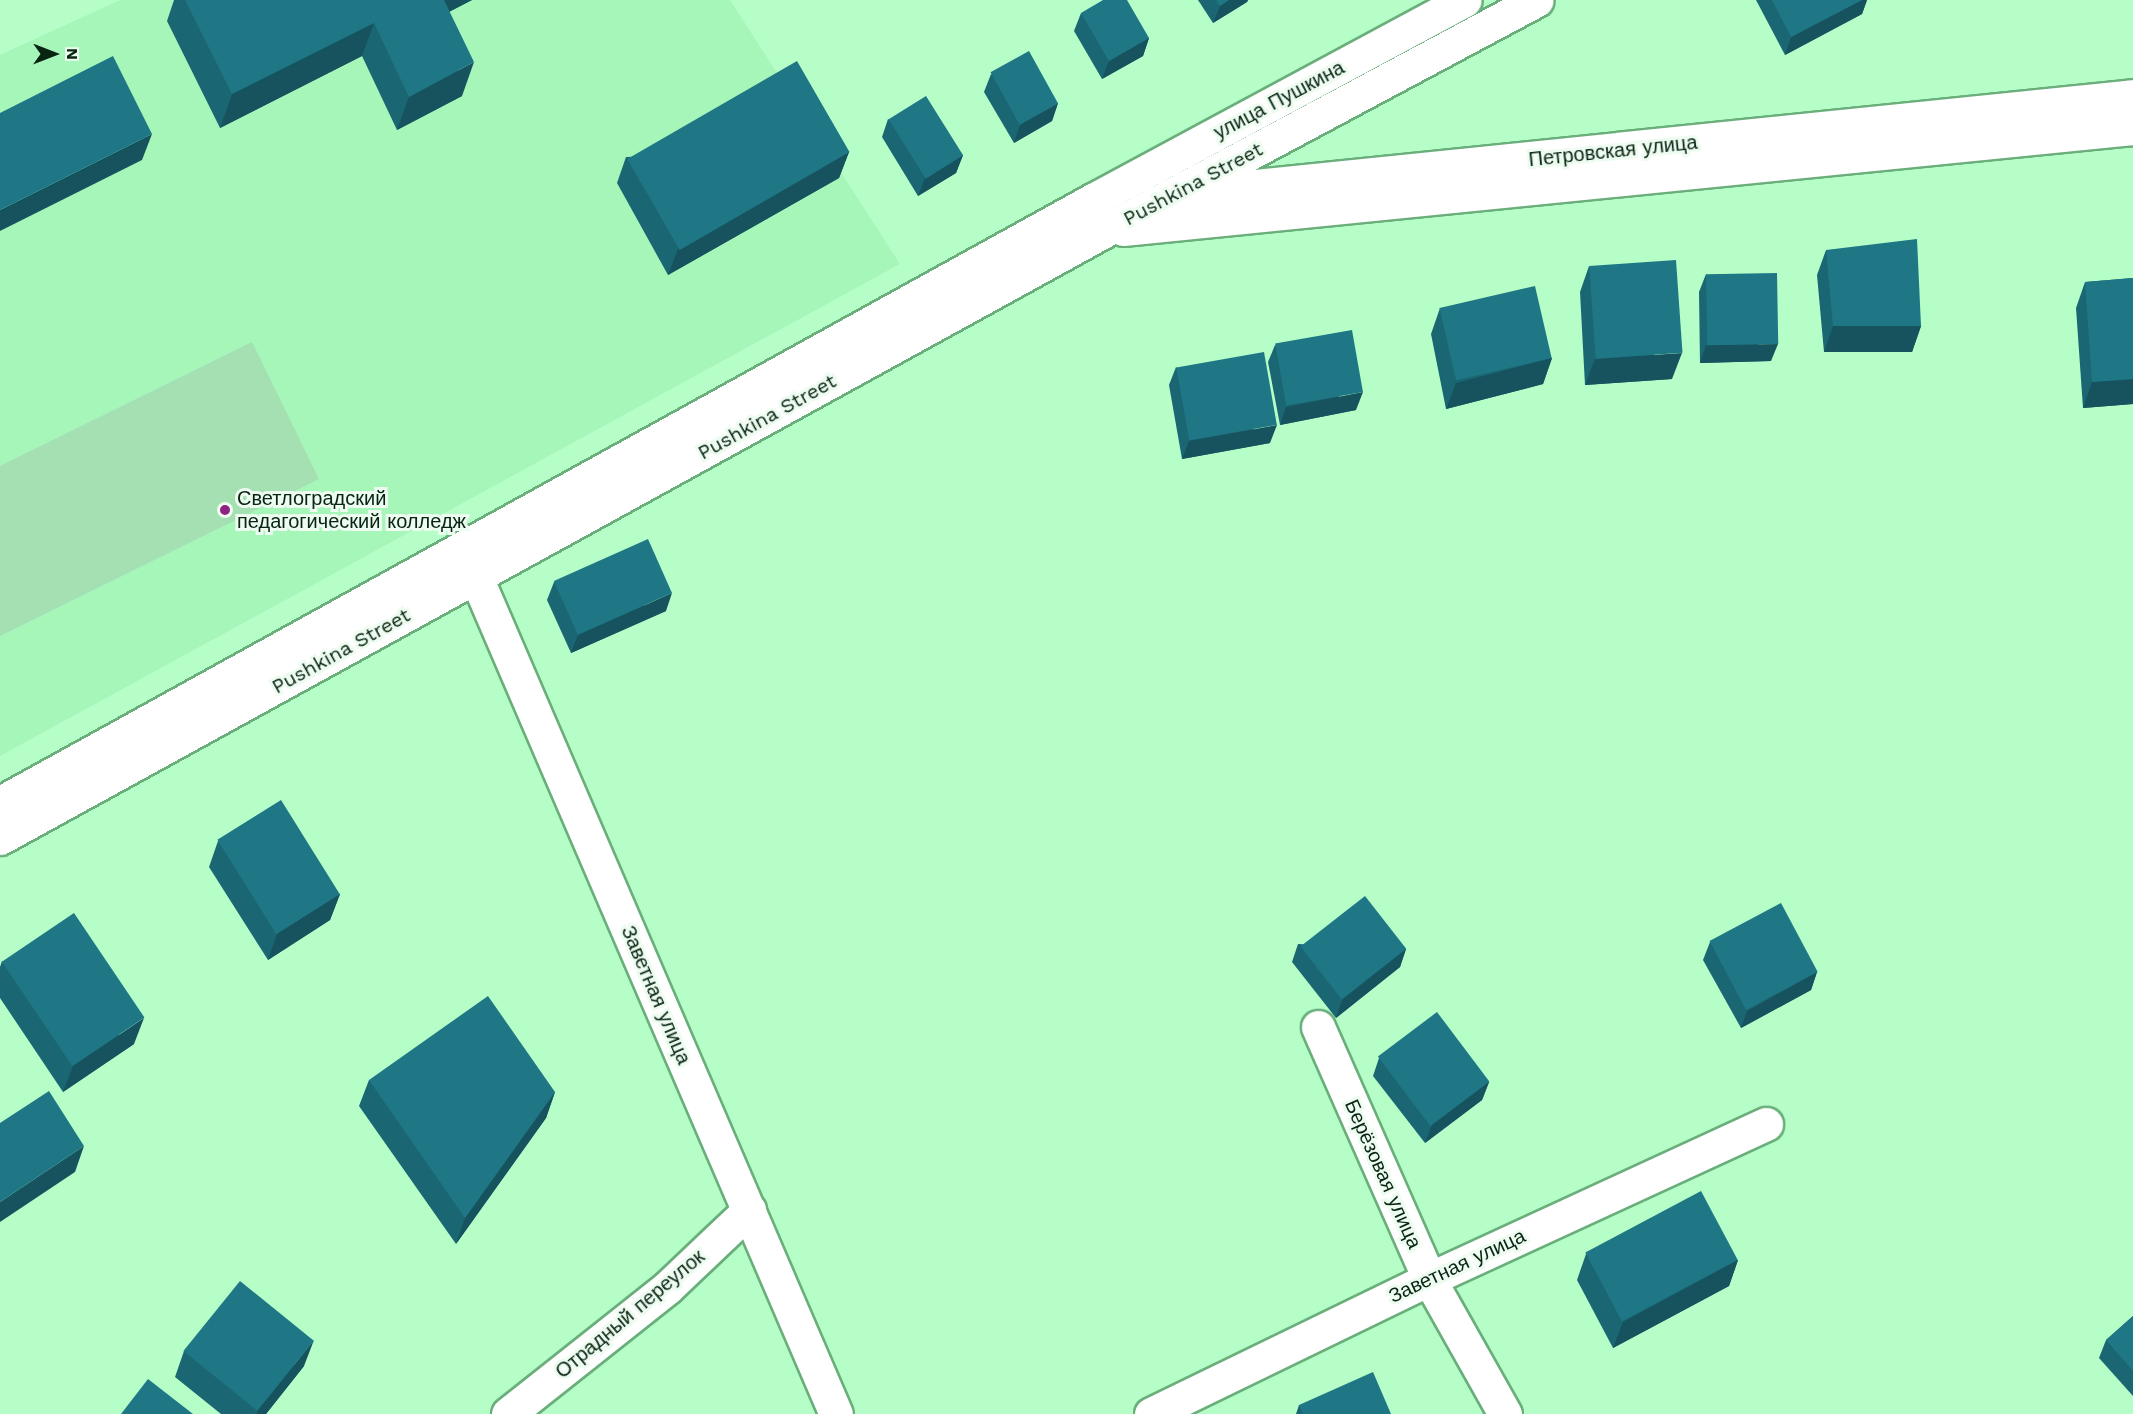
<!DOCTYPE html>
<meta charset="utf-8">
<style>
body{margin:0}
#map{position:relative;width:2133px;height:1414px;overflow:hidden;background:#b6fec7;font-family:"Work Sans",sans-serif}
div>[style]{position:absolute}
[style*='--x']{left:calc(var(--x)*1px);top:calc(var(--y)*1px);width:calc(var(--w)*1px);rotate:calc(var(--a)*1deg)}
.built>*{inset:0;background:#a6f6ba}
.green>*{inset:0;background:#a4e0b2}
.roads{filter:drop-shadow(2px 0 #69ae7b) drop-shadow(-2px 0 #69ae7b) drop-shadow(0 2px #69ae7b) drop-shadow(0 -2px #69ae7b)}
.minor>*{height:33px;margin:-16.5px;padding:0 16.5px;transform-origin:16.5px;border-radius:16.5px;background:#fff}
.wall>*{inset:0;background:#1b6673}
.shaded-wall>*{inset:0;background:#16535e}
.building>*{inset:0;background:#1f7786;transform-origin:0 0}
.dots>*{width:16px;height:16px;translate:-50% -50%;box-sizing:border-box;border:3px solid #eefbf0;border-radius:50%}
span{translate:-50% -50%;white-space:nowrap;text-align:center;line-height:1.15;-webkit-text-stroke:6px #eefbf0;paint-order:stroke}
.street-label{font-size:20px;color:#082512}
.poi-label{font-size:20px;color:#082512}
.left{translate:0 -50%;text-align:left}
.north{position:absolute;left:24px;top:24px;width:60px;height:60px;-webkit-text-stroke:4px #eefbf0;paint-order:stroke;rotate:90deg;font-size:16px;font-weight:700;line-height:24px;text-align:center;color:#082512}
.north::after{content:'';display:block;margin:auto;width:21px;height:27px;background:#082512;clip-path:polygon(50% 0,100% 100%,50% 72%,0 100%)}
</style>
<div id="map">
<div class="built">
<i style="clip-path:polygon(120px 0,730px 0,900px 264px,0 756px,0 55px)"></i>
</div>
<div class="green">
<i style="clip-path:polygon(252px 342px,319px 479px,0 636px,0 466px)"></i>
</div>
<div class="roads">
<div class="minor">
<i style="--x:1187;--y:193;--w:951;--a:-5.85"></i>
<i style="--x:1123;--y:229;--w:1015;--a:-5.71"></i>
<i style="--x:476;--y:577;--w:911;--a:66.73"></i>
<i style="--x:0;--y:803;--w:1248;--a:-28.89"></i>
<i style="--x:1093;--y:200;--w:422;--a:-28.3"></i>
<i style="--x:0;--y:838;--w:1262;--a:-28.8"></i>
<i style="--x:1106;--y:230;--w:488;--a:-28.1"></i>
<i style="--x:1318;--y:1027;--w:275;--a:66.2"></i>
<i style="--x:1429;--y:1279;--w:155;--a:60.6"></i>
<i style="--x:508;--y:1414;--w:204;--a:-38.4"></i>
<i style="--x:668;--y:1287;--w:112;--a:-43.5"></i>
<i style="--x:1151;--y:1414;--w:309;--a:-25.9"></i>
<i style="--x:1429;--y:1279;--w:371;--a:-24.7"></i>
</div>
</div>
<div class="wall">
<i style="clip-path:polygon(174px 0,472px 0,449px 12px,462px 96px,397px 130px,362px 56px,220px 128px,167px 21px)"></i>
<i style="clip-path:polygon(1198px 0,1248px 0,1247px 2px,1213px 23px)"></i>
<i style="clip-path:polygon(1756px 0,1867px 0,1862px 14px,1785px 55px)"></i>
<i style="clip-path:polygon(1081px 13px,1149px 38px,1143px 56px,1102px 79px,1074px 31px)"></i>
<i style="clip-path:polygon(991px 74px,1058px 103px,1052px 121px,1014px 143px,984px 92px)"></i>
<i style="clip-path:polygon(888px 119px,963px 155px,956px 173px,918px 196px,882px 137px)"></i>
<i style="clip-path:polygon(849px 152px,839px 178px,668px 275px,617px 183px,626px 157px)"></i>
<i style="clip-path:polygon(1826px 250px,1921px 326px,1912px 352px,1824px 352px,1817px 275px)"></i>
<i style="clip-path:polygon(1589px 266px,1672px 379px,1585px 385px,1580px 292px)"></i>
<i style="clip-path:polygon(1706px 274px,1771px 361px,1700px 363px,1699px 292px)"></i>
<i style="clip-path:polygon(2133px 278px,2133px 404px,2083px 408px,2076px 308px,2085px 282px)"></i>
<i style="clip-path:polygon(1440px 308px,1552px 358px,1543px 384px,1446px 409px,1431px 334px)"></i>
<i style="clip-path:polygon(1275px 345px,1356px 410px,1280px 425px,1268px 362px)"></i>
<i style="clip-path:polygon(1176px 367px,1270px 443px,1182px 459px,1169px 385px)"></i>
<i style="clip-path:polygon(554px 582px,666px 611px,571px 653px,547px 600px)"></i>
<i style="clip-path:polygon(218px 841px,340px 894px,330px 920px,268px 960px,209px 867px)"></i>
<i style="clip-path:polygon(1710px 942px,1817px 972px,1811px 990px,1741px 1028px,1703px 960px)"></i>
<i style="clip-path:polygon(1298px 944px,1406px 949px,1400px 967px,1336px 1018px,1292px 962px)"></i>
<i style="clip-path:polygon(2px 961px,134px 1044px,63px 1092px,0 998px,0 967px)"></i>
<i style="clip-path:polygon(1379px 1058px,1489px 1082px,1482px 1100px,1425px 1143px,1373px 1076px)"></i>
<i style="clip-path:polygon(369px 1080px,555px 1092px,546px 1118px,456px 1244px,359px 1106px)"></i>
<i style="clip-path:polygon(1586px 1254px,1738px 1260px,1729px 1286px,1613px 1348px,1577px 1280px)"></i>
<i style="clip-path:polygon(2133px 1316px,2133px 1396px,2099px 1358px,2106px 1340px)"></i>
<i style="clip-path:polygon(184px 1351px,304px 1366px,266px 1414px,221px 1414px,175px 1377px)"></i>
<i style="clip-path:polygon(1299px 1405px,1391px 1414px,1296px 1414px)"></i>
</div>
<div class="shaded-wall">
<i style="clip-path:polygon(435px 0,472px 0,427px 23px)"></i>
<i style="clip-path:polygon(1229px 0,1248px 0,1247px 2px,1213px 23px,1220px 6px)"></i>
<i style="clip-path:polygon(1862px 0,1867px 0,1862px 14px,1785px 55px,1791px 37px)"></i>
<i style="clip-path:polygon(374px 23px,362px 56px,220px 128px,232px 94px)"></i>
<i style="clip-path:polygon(1149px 38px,1143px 56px,1102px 79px,1109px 61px)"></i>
<i style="clip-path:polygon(474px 62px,462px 96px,397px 130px,409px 97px)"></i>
<i style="clip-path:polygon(1058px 103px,1052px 121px,1014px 143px,1020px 125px)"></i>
<i style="clip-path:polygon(152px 134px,142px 160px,0 231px,0 210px)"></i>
<i style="clip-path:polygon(849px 152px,839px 178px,668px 275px,678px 249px)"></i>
<i style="clip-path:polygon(963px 155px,956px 173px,918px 196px,925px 178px)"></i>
<i style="clip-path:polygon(1833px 326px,1921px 326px,1912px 352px,1824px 352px)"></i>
<i style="clip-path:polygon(1778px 344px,1771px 361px,1700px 363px,1706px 345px)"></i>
<i style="clip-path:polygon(1682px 353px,1672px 379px,1585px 385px,1595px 359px)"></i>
<i style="clip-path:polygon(1552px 358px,1543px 384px,1446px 409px,1456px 383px)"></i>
<i style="clip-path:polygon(2133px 379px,2133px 404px,2083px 408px,2092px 382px)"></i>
<i style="clip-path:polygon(1363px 392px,1356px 410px,1280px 425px,1286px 407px)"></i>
<i style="clip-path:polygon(1277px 425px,1270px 443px,1182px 459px,1189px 441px)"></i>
<i style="clip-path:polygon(672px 593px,666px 611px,571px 653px,578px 635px)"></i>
<i style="clip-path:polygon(340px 894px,330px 920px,268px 960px,277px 934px)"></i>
<i style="clip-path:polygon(1406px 949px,1400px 967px,1336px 1018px,1342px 1000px)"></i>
<i style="clip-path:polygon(1817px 972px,1811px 990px,1741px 1028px,1747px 1011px)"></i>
<i style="clip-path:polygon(144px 1018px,134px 1044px,63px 1092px,73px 1066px)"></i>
<i style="clip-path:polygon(1489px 1082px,1482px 1100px,1425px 1143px,1432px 1125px)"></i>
<i style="clip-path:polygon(555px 1092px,546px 1118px,456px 1244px,465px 1218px)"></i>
<i style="clip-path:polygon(84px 1146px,75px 1172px,0 1222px,0 1202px)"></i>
<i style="clip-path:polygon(1738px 1260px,1729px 1286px,1613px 1348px,1623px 1322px)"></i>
<i style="clip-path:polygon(314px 1340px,304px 1366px,266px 1414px,257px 1414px,258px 1410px)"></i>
</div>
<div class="building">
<i style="clip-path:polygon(185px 0,444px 0,474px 62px,409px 97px,374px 23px,232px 94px)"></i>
<i style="clip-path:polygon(1103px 0,1127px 0,1149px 38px,1109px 61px,1081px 13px)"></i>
<i style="clip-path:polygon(1216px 0,1229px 0,1220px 6px)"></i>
<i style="clip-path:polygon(1772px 0,1862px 0,1791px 37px)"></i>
<i style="left:1029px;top:51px;width:60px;height:44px;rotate:61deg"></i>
<i style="clip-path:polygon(113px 56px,152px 134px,0 210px,0 113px)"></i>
<i style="left:797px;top:61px;width:105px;height:196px;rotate:60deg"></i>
<i style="left:926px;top:96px;width:70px;height:44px;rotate:58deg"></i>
<i style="clip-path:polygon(1917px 239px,1921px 326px,1833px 326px,1826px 250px)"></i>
<i style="left:1676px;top:260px;width:93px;height:87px;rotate:86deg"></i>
<i style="left:1777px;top:273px;width:71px;height:71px;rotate:89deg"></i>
<i style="clip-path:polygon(2133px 278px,2133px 379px,2092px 382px,2085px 282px)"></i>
<i style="left:1535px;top:286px;width:74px;height:98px;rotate:77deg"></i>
<i style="left:1352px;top:330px;width:63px;height:78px;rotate:80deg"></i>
<i style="left:1264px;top:352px;width:74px;height:89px;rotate:80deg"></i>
<i style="left:648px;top:539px;width:59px;height:103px;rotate:66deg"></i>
<i style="left:281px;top:800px;width:111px;height:75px;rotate:58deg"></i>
<i style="left:1365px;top:896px;width:67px;height:82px;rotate:52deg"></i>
<i style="left:1781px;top:903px;width:78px;height:81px;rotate:62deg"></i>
<i style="left:74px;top:913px;width:126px;height:87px;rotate:56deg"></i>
<i style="clip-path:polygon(488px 996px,555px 1092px,465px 1218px,369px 1080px)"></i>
<i style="left:1437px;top:1012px;width:87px;height:74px;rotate:53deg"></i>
<i style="clip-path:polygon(49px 1091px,84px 1146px,0 1202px,0 1123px)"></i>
<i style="left:1701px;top:1191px;width:78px;height:131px;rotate:62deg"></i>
<i style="left:240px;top:1281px;width:95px;height:90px;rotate:39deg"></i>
<i style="clip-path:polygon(2133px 1316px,2133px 1371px,2106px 1340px)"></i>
<i style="clip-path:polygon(1373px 1372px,1391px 1414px,1303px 1414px,1299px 1405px)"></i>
<i style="clip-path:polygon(148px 1379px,193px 1414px,121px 1414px)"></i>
</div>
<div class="dots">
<i style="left:225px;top:510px;background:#8e2285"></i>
</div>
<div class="street-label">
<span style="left:1279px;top:100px;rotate:-28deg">улица Пушкина</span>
<span style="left:1613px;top:151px;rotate:-6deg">Петровская улица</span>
<span style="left:1193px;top:184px;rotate:-28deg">Pushkina Street</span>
<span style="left:767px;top:417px;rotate:-29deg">Pushkina Street</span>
<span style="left:341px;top:651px;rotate:-29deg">Pushkina Street</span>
<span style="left:656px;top:995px;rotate:67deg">Заветная улица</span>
<span style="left:1383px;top:1174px;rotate:66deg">Берёзовая улица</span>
<span style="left:1457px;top:1266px;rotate:-25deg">Заветная улица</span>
<span style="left:630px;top:1314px;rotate:-40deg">Отрадный переулок</span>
</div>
<div class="poi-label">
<span class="left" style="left:237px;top:510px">Светлоградский<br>педагогический колледж</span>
</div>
<div class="north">N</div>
</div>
